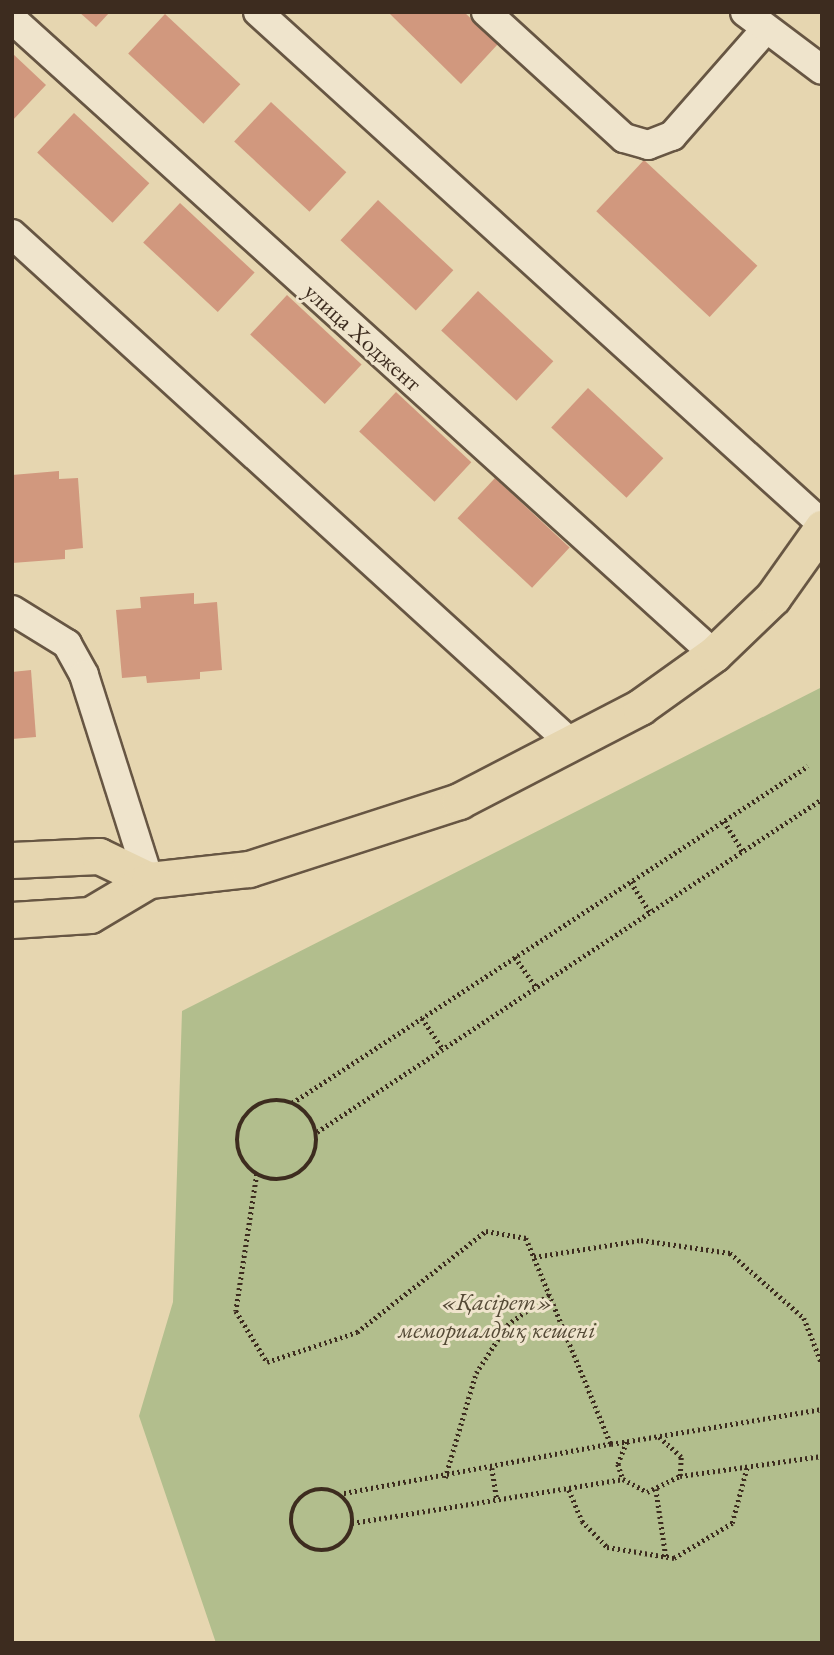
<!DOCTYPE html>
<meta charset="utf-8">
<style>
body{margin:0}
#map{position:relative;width:834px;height:1655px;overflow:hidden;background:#e6d6b0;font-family:"EB Garamond",serif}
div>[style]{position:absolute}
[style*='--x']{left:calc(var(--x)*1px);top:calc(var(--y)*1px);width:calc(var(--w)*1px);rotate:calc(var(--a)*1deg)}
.green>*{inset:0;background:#b2be8d}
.building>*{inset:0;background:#d1987e;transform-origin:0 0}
.path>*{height:4.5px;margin-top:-2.25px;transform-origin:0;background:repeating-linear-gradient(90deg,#3d2c1f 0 2px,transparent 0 5.5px)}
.path>.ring{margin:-2.25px;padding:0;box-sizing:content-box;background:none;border:4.5px solid #3d2c1f;border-radius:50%}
.roads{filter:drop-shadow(2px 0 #675643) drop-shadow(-2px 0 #675643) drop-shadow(0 2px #675643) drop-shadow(0 -2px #675643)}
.minor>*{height:28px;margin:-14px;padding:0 14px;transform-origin:14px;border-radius:14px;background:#efe4cc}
.major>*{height:35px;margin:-17.5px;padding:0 17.5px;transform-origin:17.5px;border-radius:17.5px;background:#e6d6b0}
span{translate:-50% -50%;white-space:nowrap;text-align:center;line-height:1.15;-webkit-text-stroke:6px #efe4cc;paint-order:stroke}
.street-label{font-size:24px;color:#3d2c1f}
.park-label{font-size:24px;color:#544935;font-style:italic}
.frame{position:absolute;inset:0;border:14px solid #3d2c1f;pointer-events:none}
</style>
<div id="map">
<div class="green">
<i style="clip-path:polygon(822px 687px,822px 1643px,216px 1643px,139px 1416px,173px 1302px,182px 1011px)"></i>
</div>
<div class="building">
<i style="clip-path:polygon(79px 12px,110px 12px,96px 27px)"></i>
<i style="clip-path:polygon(388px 12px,464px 12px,498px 44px,461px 84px)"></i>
<i style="left:165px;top:14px;width:103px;height:54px;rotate:43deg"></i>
<i style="clip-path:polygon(12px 53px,46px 85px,12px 121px)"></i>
<i style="left:271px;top:102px;width:103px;height:54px;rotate:43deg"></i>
<i style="left:74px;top:113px;width:103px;height:54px;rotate:43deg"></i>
<i style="left:644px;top:160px;width:155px;height:70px;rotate:43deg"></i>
<i style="left:378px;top:200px;width:103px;height:55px;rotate:43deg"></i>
<i style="left:180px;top:203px;width:102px;height:54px;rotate:43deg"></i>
<i style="left:478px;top:291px;width:103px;height:54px;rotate:43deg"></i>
<i style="left:287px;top:295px;width:102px;height:54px;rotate:43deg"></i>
<i style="left:588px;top:388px;width:103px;height:54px;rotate:43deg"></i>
<i style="left:396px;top:392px;width:103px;height:54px;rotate:43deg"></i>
<i style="clip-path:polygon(59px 471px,59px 479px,78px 478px,83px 548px,65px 550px,65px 559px,12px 563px,12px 475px)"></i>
<i style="left:495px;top:478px;width:102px;height:55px;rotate:43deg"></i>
<i style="clip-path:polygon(194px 593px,194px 604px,217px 602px,222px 670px,200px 672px,200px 679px,147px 683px,146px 676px,122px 678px,116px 610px,141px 608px,140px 597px)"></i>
<i style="clip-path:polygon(31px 670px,36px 737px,12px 739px,12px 672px)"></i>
</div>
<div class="path">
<i style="--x:724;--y:821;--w:36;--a:58"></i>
<i style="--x:631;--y:882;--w:36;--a:58"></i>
<i style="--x:515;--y:957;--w:37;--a:55"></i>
<i style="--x:422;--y:1018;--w:37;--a:56"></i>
<i class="ring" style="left:237px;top:1100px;width:75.5px;height:75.5px"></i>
<i style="--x:292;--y:1103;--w:616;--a:-33.15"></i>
<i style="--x:317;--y:1132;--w:605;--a:-33.4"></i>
<i style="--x:257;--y:1174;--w:139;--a:98.7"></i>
<i style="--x:236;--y:1311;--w:60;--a:58.7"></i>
<i style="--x:267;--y:1362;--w:95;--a:-18.4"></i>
<i style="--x:357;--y:1332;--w:164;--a:-38.1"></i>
<i style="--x:486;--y:1231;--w:41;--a:9.9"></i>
<i style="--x:526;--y:1238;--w:223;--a:67.6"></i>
<i style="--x:611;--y:1444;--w:274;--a:169.5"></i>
<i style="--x:534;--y:1257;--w:108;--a:-9"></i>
<i style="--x:641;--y:1240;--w:90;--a:8.3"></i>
<i style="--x:730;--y:1253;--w:98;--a:41.3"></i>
<i style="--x:804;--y:1318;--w:49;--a:68.6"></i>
<i style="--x:627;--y:1442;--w:24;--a:112"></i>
<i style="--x:618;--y:1464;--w:16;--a:72"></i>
<i style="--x:623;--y:1479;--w:27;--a:28"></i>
<i style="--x:647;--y:1492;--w:37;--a:-26"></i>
<i style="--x:680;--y:1476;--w:19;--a:-87"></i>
<i style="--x:681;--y:1457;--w:31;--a:-138"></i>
<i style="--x:611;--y:1444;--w:214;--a:-9.4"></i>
<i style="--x:492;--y:1468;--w:33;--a:81"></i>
<i style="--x:680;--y:1476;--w:143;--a:-8"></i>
<i style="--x:445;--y:1478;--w:109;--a:-73.6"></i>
<i style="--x:476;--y:1373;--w:57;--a:-57.1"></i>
<i style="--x:507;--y:1325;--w:53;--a:-35.8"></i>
<i class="ring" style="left:291px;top:1489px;width:57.5px;height:57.5px"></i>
<i style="--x:656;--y:1489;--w:69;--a:81.6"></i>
<i style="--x:569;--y:1490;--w:34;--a:67"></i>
<i style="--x:582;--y:1521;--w:36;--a:46"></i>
<i style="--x:607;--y:1547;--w:68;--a:9.3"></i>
<i style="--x:674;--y:1558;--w:68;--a:-31.1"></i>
<i style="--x:732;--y:1523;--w:58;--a:-75"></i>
<i style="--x:352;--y:1523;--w:275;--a:-9.2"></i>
</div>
<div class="roads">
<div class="minor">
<i style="--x:258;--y:12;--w:762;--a:42.23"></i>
<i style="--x:486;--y:12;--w:187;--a:42.4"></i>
<i style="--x:624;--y:138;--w:25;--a:16"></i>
<i style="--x:648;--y:145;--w:26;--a:-21"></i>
<i style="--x:672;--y:136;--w:141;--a:-48.7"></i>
<i style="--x:745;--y:12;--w:96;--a:37"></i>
<i style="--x:12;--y:19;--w:947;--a:42.13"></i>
<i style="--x:12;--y:234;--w:759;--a:42.33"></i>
<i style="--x:12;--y:610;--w:65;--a:31.7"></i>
<i style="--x:67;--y:644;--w:35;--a:61"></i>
<i style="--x:84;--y:675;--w:215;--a:72.4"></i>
</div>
<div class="major">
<i style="--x:12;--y:860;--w:87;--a:-2.6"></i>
<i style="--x:99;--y:856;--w:55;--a:25.6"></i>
<i style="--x:12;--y:920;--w:78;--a:-3.7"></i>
<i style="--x:90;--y:915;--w:69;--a:-30.7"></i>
<i style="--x:149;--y:880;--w:101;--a:-6.3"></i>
<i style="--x:249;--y:869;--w:221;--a:-17.9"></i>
<i style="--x:459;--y:801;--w:204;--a:-27.4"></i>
<i style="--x:640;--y:707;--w:91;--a:-35.6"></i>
<i style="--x:714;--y:654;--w:82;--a:-44"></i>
<i style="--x:773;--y:597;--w:85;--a:-54.6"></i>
</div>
</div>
<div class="street-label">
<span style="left:363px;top:337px;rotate:42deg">улица Ходжент</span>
</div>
<div class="park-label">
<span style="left:497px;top:1316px">«Қасірет»<br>мемориалдық кешені</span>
</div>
<div class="frame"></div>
</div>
